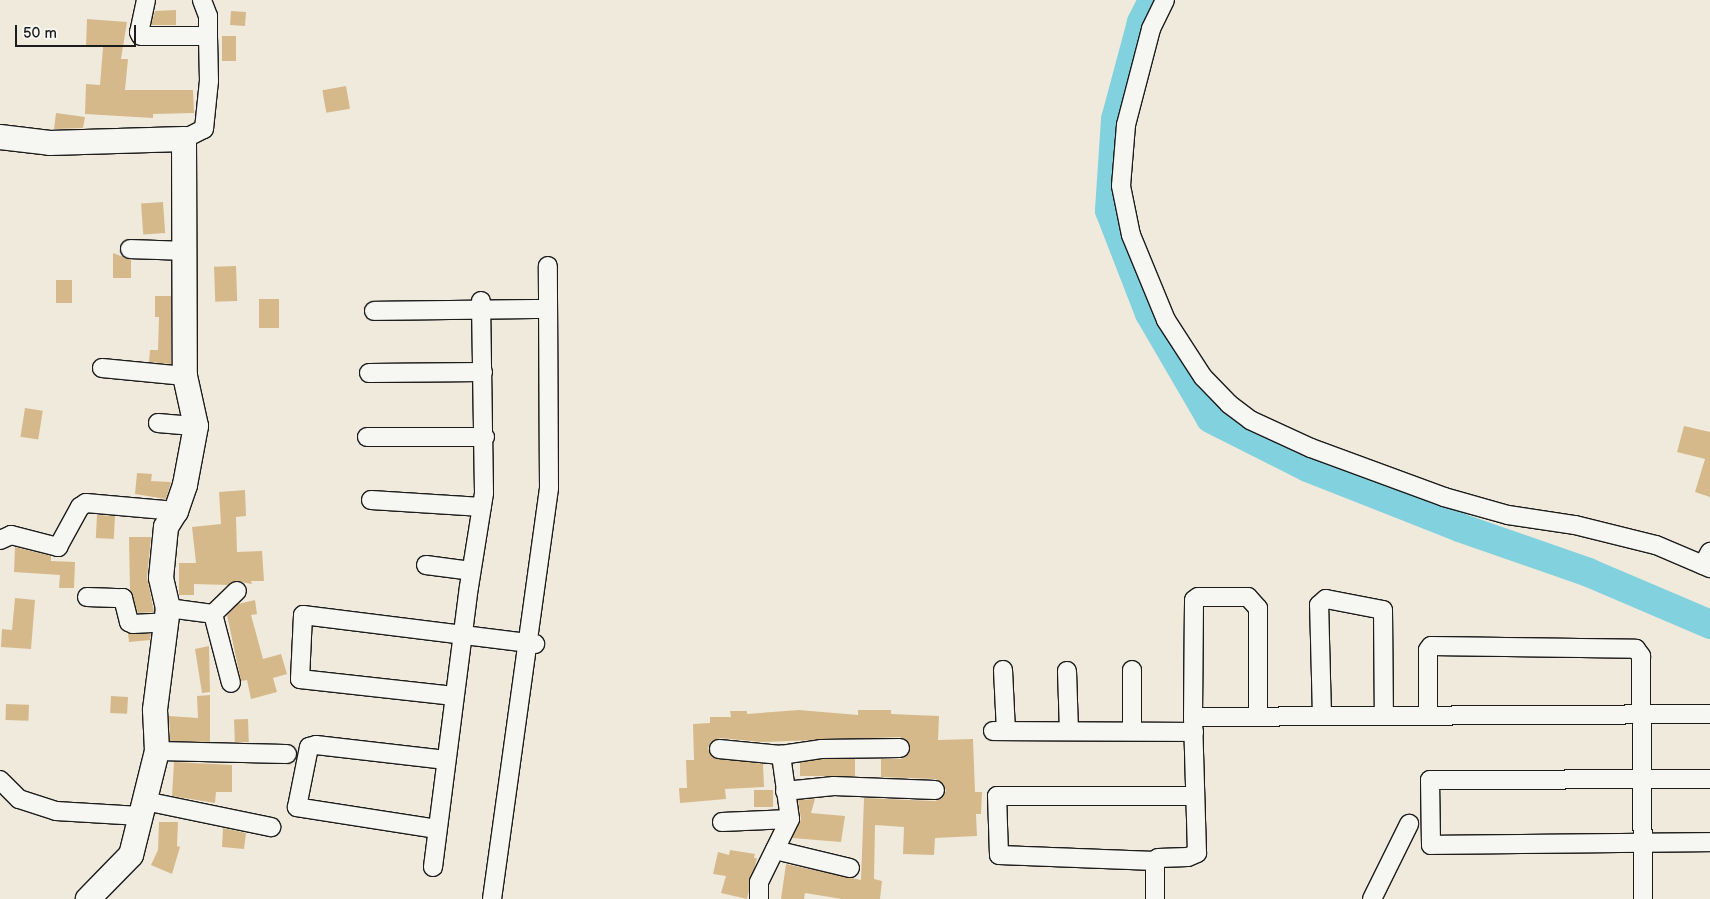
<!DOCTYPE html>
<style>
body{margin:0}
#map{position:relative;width:1710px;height:899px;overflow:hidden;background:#f0eadd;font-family:"Balsamiq Sans",sans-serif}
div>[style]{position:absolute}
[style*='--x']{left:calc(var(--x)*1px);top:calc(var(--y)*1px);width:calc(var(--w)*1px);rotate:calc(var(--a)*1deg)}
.river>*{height:29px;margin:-14.5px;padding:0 14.5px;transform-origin:14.5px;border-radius:14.5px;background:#82d1de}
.building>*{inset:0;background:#d6b98b;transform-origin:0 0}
.roads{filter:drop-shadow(1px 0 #1c1c1c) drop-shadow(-1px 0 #1c1c1c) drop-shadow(0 1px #1c1c1c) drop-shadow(0 -1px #1c1c1c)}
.street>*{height:18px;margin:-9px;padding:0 9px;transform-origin:9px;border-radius:9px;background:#f6f6f2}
.secondary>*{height:24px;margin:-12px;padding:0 12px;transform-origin:12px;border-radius:12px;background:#f6f6f2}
span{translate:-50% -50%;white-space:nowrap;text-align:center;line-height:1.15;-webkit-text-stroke:4px #f6f6f2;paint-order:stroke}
.scale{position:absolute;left:15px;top:25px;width:121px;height:22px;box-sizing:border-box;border:2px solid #1c1c1c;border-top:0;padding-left:6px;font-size:15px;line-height:18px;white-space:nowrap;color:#1c1c1c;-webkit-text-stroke:4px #f6f6f2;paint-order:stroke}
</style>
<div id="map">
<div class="river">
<i style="--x:1152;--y:0;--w:25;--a:117"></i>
<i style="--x:1141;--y:22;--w:100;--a:105"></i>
<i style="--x:1115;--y:119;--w:91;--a:93.8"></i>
<i style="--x:1109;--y:210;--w:110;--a:68.8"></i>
<i style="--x:1149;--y:313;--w:121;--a:59.8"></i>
<i style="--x:1210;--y:418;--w:109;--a:26.8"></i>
<i style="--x:1307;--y:467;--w:163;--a:21.5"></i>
<i style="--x:1459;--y:527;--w:137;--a:19.2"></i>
<i style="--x:1588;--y:572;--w:133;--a:23.1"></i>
</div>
<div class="building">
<i style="clip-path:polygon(176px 10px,176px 25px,151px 25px,155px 11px)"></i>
<i style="left:231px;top:11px;width:15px;height:14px;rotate:4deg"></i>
<i style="clip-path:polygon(87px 19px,127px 22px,121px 59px,128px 59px,125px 90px,193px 90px,194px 113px,153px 114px,153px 118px,85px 114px,86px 84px,100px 85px,103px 47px,86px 46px)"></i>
<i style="left:222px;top:36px;width:14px;height:25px"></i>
<i style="left:346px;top:86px;width:23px;height:24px;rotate:80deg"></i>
<i style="clip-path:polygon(56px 113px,85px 117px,83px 128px,54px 129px)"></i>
<i style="left:163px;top:202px;width:31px;height:22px;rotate:86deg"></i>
<i style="clip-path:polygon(113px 253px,131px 260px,131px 278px,113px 278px)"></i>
<i style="left:236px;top:266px;width:35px;height:22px;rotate:88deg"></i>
<i style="left:56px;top:280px;width:16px;height:23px"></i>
<i style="clip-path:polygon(155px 296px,171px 296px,171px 364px,149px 362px,150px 350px,158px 350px,159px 317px,155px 317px)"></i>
<i style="left:279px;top:299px;width:29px;height:20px;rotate:90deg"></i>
<i style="left:25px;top:408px;width:18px;height:29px;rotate:9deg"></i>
<i style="clip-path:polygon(1684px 426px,1710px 432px,1710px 497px,1695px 492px,1705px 459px,1677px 452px)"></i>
<i style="clip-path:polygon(137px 473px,152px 474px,151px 481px,171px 482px,166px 499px,135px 494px)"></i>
<i style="clip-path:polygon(245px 490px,246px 516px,236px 517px,237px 552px,262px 551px,264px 581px,251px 581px,252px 584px,235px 581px,228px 585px,194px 584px,194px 595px,179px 595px,179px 563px,196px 563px,192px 527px,221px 524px,219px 492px)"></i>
<i style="left:97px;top:515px;width:18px;height:23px;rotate:3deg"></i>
<i style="clip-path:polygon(129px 537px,151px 537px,147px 577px,154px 612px,138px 613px,130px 590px)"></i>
<i style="clip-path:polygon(15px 547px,51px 556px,51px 561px,75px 562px,74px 588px,59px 588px,60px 575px,14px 572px)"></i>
<i style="clip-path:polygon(15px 598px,35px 600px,31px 649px,1px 647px,2px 629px,12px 630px)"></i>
<i style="clip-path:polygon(255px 600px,257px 614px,251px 615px,263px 659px,281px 654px,287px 674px,273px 678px,277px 692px,251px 699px,247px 680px,241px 681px,227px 615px,238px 604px)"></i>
<i style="clip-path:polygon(128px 633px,151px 634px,150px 640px,129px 642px)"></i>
<i style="clip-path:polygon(209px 646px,210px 692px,202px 693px,195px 649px)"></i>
<i style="clip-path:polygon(210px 695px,210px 742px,170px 741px,169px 716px,198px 718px,197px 696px)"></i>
<i style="left:111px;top:696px;width:17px;height:17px;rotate:3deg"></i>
<i style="left:6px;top:704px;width:23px;height:16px;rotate:2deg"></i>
<i style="clip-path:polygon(799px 710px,858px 715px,858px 710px,891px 710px,891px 714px,939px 716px,938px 740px,973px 739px,975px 792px,982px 792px,981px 814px,976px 814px,977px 836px,935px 838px,934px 855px,903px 854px,904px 827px,875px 825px,874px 879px,882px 881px,880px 899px,842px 899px,805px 893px,804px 899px,781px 899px,786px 864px,861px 880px,864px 798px,935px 801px,940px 799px,946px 791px,944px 785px,936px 779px,881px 777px,881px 759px,901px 759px,909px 753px,909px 743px,900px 737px,762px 742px,720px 738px,710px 743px,708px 748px,712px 757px,763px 764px,764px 787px,725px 789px,726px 799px,680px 803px,679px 788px,687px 788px,686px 760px,694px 760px,693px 724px,710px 723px,710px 717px,731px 717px,730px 711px,747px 711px,747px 714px)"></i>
<i style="left:248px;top:719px;width:23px;height:14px;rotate:88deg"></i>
<i style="left:855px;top:759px;width:17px;height:55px;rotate:90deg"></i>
<i style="clip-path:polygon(174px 762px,232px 765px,232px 792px,216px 792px,215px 803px,172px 796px)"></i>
<i style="left:754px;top:790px;width:19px;height:17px"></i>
<i style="clip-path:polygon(815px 799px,811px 813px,845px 816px,841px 842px,792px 838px,801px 819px,798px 800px)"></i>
<i style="clip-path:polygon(159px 822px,178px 822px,177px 846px,180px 847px,172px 874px,151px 865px,158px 850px)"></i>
<i style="clip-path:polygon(223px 828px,246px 833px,244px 849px,222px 847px)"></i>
<i style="clip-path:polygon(730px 850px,755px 854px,754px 858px,757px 858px,747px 899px,721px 893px,726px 876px,713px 874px,718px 852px,729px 855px)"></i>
</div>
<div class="roads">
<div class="street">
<i style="--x:146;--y:0;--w:33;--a:102"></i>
<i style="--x:139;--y:32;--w:4;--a:63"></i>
<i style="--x:141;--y:36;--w:67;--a:0"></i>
<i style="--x:1165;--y:0;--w:32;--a:116"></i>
<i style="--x:1151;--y:29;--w:99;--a:104.6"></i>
<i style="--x:1126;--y:125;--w:61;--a:94.7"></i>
<i style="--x:1121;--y:186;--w:50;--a:78.5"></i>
<i style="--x:1131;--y:235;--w:92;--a:67.6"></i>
<i style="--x:1166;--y:320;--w:68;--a:57"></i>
<i style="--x:1203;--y:377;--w:37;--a:46"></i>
<i style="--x:1229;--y:404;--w:26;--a:37"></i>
<i style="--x:1250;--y:420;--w:67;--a:24.7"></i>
<i style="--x:1311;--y:448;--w:142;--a:20.2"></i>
<i style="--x:1444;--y:497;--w:66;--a:15.7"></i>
<i style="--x:1508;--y:515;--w:68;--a:8.5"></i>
<i style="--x:1575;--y:525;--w:83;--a:13.9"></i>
<i style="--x:1656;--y:545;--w:59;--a:23.1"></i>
<i style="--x:184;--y:139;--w:22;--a:-27"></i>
<i style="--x:204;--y:129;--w:48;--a:-84.1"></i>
<i style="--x:209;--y:81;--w:45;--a:-91.3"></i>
<i style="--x:208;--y:36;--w:20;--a:-90"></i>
<i style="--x:208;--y:16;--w:17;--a:-111"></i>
<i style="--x:130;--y:249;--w:56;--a:2"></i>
<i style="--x:374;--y:311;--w:173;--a:-0.7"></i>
<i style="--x:102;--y:368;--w:83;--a:5.5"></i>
<i style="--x:369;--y:373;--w:114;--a:-0.5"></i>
<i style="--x:158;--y:423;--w:38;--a:5"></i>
<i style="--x:367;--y:437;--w:118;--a:0"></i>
<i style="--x:371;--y:500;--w:111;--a:3.6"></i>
<i style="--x:0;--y:540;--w:12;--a:-24"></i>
<i style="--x:11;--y:535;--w:49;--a:14.3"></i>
<i style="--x:58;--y:547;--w:46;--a:-61.2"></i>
<i style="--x:80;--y:507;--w:7;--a:-34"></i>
<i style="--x:86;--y:503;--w:90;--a:5.1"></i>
<i style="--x:426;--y:565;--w:45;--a:7.6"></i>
<i style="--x:1703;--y:565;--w:15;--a:-62"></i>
<i style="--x:87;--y:597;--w:36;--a:2"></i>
<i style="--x:123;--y:598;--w:25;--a:76"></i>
<i style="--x:129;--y:622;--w:4;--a:27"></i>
<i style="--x:133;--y:624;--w:33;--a:-3"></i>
<i style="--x:168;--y:608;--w:45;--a:7.6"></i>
<i style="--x:213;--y:614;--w:71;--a:75.4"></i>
<i style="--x:213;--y:614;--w:33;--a:-44"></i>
<i style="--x:1003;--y:670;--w:61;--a:87.2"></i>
<i style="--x:1132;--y:670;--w:61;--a:90"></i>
<i style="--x:1067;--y:671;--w:60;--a:88.1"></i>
<i style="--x:454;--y:696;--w:155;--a:-173.7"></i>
<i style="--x:300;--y:679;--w:64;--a:-87.3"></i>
<i style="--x:303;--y:615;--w:234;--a:7.1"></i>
<i style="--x:1428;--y:715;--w:65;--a:-90"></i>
<i style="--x:1428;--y:650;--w:5;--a:-53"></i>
<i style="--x:1431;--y:646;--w:205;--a:0.8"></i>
<i style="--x:1636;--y:649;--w:9;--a:54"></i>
<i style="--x:1641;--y:656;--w:243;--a:89.5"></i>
<i style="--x:1322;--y:716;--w:111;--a:-91.5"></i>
<i style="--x:1319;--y:605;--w:9;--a:-41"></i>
<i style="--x:1326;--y:599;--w:58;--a:10.9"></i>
<i style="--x:1383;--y:610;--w:105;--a:89.5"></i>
<i style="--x:1193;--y:717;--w:517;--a:-0.33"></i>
<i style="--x:993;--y:731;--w:201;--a:0.3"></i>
<i style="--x:719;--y:749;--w:62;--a:5.5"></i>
<i style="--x:157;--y:751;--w:130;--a:1.3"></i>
<i style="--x:1710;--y:779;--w:280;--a:179.8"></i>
<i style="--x:1430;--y:780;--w:65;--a:89.1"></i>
<i style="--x:1431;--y:845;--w:279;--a:-0.6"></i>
<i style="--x:0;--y:780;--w:27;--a:45"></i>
<i style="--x:19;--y:799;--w:39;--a:18"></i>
<i style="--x:56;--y:811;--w:84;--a:3.4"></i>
<i style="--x:785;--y:791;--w:49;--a:-5.8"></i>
<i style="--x:834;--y:786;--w:101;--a:2.3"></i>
<i style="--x:145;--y:801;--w:129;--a:11.7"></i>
<i style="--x:722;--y:822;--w:68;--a:-2.5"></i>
<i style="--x:437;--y:829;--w:142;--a:-171.1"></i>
<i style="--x:297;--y:807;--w:61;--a:-78.7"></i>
<i style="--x:309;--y:747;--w:7;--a:-16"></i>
<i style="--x:316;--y:745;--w:131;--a:6.6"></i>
<i style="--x:775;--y:850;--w:77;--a:13.5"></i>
<i style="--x:1155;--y:861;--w:156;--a:-177.8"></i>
<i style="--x:999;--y:855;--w:59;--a:-91.9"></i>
<i style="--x:997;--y:796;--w:198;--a:0"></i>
<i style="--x:433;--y:867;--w:282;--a:-82.7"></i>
<i style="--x:469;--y:587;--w:95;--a:-80.9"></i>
<i style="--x:484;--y:493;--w:192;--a:-90.9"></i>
<i style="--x:492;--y:899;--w:415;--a:-82.1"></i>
<i style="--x:549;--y:488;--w:222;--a:-90.3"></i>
<i style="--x:759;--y:899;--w:17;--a:-90"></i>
<i style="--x:759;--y:882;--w:70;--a:-63.8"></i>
<i style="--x:790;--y:819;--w:65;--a:-98"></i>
<i style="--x:781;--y:755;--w:40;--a:-8.5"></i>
<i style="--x:821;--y:749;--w:79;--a:-0.7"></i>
<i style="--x:1155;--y:899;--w:38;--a:-90"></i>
<i style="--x:1155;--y:861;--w:4;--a:-45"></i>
<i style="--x:1158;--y:858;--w:30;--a:-2"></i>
<i style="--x:1188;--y:857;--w:10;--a:-24"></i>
<i style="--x:1197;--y:853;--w:136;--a:-91.7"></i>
<i style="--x:1193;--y:717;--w:117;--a:-89.5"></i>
<i style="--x:1194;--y:600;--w:5;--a:-37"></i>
<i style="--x:1198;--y:597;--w:50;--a:0"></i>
<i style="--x:1248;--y:597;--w:15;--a:48"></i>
<i style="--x:1258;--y:608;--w:108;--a:90"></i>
<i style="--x:1372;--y:899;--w:84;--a:-63.7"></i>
</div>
<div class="secondary">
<i style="--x:0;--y:137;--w:50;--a:6.8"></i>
<i style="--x:50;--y:143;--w:134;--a:-1.7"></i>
<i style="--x:184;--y:139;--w:237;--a:89.8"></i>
<i style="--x:185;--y:376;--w:51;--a:77.6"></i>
<i style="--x:196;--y:426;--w:60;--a:100.6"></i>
<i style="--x:185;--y:485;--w:28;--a:109"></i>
<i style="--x:176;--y:511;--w:19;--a:122"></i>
<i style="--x:166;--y:527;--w:51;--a:95.6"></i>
<i style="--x:161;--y:578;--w:31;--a:77"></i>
<i style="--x:168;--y:608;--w:103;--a:97.3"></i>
<i style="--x:155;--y:710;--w:41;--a:87.2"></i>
<i style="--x:157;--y:751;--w:107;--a:104"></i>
<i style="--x:131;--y:855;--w:62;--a:134.3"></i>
</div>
</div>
<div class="scale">50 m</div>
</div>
